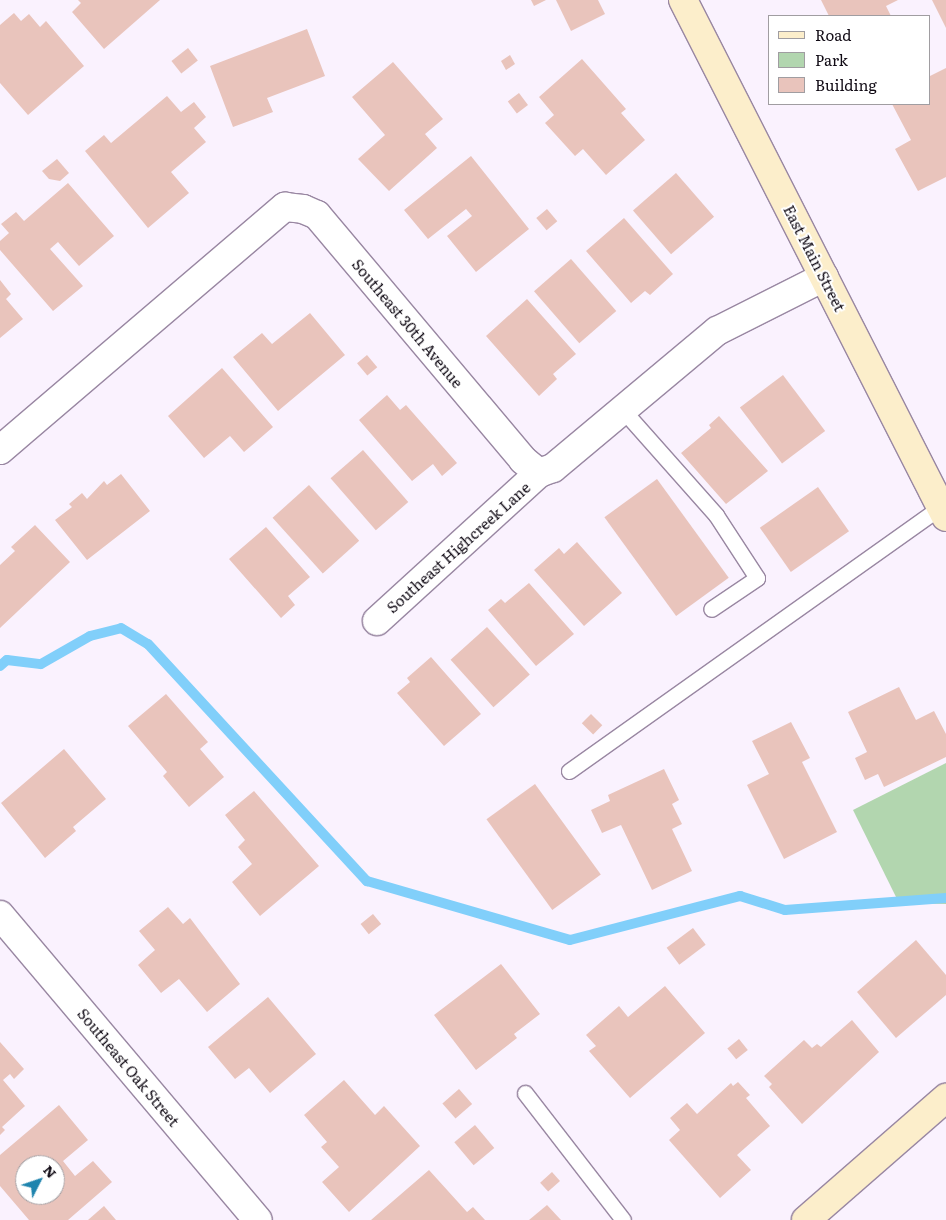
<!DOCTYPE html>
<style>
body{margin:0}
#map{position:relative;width:946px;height:1220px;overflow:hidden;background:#faf2fe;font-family:Literata,serif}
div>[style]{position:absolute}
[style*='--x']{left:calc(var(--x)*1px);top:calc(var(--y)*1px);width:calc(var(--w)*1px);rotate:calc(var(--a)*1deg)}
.green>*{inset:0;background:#b2d6af}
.stream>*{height:10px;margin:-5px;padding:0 5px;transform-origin:5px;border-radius:5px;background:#81cffa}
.building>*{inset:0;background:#e9c4bc;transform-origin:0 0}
.roads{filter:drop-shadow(1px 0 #9987a2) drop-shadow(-1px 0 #9987a2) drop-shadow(0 1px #9987a2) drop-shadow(0 -1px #9987a2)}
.service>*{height:15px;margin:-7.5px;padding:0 7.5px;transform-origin:7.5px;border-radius:7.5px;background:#fff}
.minor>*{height:28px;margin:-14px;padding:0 14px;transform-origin:14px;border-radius:14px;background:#fff}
.secondary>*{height:28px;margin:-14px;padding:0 14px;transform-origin:14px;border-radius:14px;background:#fceecb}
span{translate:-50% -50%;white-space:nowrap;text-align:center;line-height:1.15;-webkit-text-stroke:4px #fff;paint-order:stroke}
.street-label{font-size:15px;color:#110b15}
.legend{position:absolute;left:768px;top:15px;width:162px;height:90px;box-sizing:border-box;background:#fff;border:1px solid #a09da1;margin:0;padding:6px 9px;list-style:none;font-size:15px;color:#110b15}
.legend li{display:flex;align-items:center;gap:10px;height:25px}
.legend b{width:25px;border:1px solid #a09da1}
.north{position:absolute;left:15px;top:1155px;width:50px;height:50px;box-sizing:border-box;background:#fff;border:1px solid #a09da1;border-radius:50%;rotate:49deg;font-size:14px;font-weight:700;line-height:20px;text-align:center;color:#110b15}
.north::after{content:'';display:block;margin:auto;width:18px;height:22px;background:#1f84ae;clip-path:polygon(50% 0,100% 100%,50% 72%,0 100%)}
</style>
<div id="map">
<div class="green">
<i style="clip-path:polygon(946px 763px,946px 904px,899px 903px,853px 810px)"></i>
</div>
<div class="stream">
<i style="--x:0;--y:666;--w:9;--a:-41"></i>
<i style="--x:7;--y:660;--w:34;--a:7"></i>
<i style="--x:41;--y:664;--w:56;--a:-29.7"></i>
<i style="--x:90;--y:636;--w:32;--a:-14"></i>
<i style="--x:121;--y:628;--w:31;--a:31"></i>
<i style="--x:148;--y:644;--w:323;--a:47.3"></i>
<i style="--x:367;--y:881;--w:211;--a:16.2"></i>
<i style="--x:570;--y:940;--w:176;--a:-14.5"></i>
<i style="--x:740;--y:896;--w:47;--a:17.3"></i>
<i style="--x:785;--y:910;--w:161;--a:-4.3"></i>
</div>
<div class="building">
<i style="clip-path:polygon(78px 0,160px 0,104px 49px,72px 12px,81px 3px)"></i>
<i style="clip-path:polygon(531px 0,546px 0,534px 6px)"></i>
<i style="clip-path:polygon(556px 0,598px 0,605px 14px,571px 31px)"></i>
<i style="clip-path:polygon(821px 0,898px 0,886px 6px,891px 16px,829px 16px)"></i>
<i style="clip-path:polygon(932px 0,946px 0,946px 28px)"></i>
<i style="clip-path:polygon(14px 13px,21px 21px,29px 14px,40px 27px,46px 21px,84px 66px,28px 115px,0 83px,0 25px)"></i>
<i style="clip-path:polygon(307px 29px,325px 76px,267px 98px,273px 112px,233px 127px,210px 66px)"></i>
<i style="left:188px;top:48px;width:16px;height:21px;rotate:52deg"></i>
<i style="clip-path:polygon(510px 55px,515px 64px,506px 70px,501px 61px)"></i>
<i style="clip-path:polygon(582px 59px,626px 109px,621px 113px,645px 140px,606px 175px,583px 149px,575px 156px,545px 123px,554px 115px,539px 97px)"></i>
<i style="clip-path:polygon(393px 62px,443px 119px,425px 134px,437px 148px,389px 191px,358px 159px,385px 135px,352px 97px)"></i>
<i style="clip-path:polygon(946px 68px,946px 177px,918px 191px,895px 149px,911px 140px,892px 104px,930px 104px,930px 76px)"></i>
<i style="left:519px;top:93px;width:15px;height:14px;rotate:53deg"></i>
<i style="clip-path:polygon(167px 96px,181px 112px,194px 102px,206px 117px,194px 128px,206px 142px,171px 172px,189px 193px,148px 228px,85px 151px,104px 135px,111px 143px)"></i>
<i style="clip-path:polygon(471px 156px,529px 229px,476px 272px,447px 236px,472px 216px,466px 209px,428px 239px,404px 210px)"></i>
<i style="clip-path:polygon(57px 159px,69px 173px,60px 181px,49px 179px,42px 171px)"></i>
<i style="left:676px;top:173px;width:58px;height:57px;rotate:49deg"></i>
<i style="clip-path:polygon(68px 183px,114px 236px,79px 266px,58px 242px,50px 249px,83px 286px,53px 311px,0 250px,0 241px,9px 233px,1px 224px,16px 212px,24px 221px)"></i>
<i style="left:547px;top:209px;width:16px;height:14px;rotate:50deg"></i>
<i style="clip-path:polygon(624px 218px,673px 274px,650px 295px,645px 291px,631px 303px,586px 251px)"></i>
<i style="left:571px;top:259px;width:69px;height:49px;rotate:49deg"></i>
<i style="clip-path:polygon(0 280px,11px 294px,6px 299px,23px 319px,0 338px)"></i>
<i style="clip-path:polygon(527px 299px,576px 354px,553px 374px,557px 379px,539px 396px,486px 336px)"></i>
<i style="clip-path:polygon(310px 313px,345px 355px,278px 411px,233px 357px,262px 333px,272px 344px)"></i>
<i style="left:367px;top:355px;width:16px;height:13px;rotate:50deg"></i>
<i style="clip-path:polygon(222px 368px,273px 427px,244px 452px,230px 436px,204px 458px,168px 416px)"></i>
<i style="left:783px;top:375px;width:70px;height:54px;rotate:53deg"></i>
<i style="clip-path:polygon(387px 395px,400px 410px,406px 405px,457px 463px,442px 476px,433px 464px,412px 481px,359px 420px)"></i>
<i style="clip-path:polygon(719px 416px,768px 471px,726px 504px,681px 453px,711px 428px,709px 425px)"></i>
<i style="left:363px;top:450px;width:69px;height:43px;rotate:49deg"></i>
<i style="clip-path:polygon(121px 474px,150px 511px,87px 560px,55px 520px,72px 507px,69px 504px,82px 493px,87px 499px,104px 481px,107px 485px)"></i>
<i style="left:657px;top:479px;width:122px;height:65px;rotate:54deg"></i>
<i style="left:309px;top:485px;width:75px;height:49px;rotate:48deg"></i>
<i style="left:818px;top:487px;width:54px;height:71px;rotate:55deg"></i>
<i style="clip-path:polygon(35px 525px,70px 562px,0 628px,0 565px,15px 551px,11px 547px)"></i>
<i style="clip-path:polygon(266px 527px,310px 577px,288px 596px,295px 605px,281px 618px,229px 559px)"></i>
<i style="clip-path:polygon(577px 542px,622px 593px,584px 626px,534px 570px,559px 548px,564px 554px)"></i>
<i style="clip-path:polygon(529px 583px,574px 634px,536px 666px,488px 610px,501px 599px,505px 603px)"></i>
<i style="left:487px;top:627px;width:64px;height:49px;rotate:48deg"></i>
<i style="clip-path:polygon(431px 657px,481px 714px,444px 746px,397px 693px,410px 682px,407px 678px)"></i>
<i style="clip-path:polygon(899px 687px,916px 720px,934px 711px,946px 734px,946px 757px,884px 787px,878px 774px,865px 780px,855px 758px,867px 752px,848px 712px)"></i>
<i style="clip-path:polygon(166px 694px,208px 742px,200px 749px,224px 777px,189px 807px,163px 776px,167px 772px,128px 726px)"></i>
<i style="left:591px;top:714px;width:16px;height:13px;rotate:45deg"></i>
<i style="clip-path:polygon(791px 722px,810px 758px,802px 762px,837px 832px,784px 859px,747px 785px,769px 774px,752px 741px)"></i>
<i style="clip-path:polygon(64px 749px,106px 799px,73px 827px,76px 831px,45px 858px,1px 803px)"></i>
<i style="clip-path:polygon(664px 769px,679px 800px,672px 804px,682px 824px,672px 829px,692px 871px,652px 890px,621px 825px,602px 833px,591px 810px,610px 801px,608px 795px)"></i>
<i style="left:535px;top:784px;width:112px;height:60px;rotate:54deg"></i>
<i style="clip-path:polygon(254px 791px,319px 866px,260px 916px,232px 882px,252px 864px,238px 847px,245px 840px,225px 815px)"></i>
<i style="clip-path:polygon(168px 907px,183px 924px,190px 918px,240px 984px,207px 1012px,179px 979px,161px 993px,138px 965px,155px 950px,139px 931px)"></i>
<i style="left:373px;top:914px;width:13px;height:16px;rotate:51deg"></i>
<i style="left:693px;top:928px;width:21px;height:33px;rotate:53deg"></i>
<i style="clip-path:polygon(916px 940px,946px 975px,946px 995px,896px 1038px,857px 992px)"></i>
<i style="clip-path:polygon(501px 964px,540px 1014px,514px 1034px,517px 1038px,476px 1070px,434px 1015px)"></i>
<i style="clip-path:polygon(665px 986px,705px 1033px,630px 1098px,589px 1051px,596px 1046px,586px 1035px,619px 1006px,628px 1017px)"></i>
<i style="clip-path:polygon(268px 997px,316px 1054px,270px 1093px,249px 1068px,235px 1079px,208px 1047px)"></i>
<i style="clip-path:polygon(852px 1020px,879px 1052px,802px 1124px,769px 1087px,772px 1084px,764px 1076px,804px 1040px,812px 1048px,817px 1044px,821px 1047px)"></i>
<i style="left:739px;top:1039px;width:14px;height:15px;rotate:51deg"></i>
<i style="clip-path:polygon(0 1042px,24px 1069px,14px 1079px,10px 1074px,3px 1080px,25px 1106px,2px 1127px,5px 1130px,0 1135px)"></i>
<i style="clip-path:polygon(344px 1080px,375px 1115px,384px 1106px,420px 1146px,349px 1212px,322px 1182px,339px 1167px,321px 1147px,327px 1142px,304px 1115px)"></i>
<i style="clip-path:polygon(738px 1082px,750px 1095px,746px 1098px,770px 1126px,737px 1155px,751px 1170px,720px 1198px,669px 1140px,680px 1130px,670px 1118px,687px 1103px,697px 1114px,731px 1083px,733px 1086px)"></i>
<i style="left:459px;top:1089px;width:20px;height:22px;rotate:49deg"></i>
<i style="clip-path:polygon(evenodd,59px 1105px,88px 1140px,63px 1161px,75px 1176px,93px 1161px,112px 1182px,68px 1220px,29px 1220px,0 1186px,0 1155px,59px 1105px,25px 1165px,55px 1165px,55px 1195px,25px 1195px,25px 1165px)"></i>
<i style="left:475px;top:1125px;width:30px;height:27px;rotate:50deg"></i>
<i style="clip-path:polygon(429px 1170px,467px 1212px,473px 1207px,485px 1220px,371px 1220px)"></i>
<i style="left:552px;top:1172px;width:12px;height:16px;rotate:48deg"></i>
<i style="clip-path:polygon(547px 1205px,561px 1220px,529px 1220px)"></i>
<i style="clip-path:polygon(104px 1206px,116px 1220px,88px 1220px)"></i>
</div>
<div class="roads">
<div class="service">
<i style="--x:622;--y:409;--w:142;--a:48.4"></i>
<i style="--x:716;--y:515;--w:75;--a:56.9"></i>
<i style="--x:757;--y:578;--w:55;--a:146"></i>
<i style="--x:569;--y:771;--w:456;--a:-35.4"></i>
<i style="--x:525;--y:1093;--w:160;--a:52.3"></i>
</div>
<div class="minor">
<i style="--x:0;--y:450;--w:375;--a:-40.5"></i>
<i style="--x:285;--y:207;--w:18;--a:6"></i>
<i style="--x:303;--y:209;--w:15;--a:23"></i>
<i style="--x:317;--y:215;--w:320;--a:49.9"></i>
<i style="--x:523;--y:460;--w:21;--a:39"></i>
<i style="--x:539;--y:473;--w:15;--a:-20"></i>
<i style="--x:553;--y:468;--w:214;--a:-39.9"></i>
<i style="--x:717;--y:331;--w:120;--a:-26.8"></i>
<i style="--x:377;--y:621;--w:219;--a:-42.4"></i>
<i style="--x:0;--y:915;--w:399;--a:49.8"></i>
</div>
<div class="secondary">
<i style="--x:683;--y:0;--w:580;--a:63.04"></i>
<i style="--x:806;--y:1220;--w:186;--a:-41.1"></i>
</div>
</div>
<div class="street-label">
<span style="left:815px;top:258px;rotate:63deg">East Main Street</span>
<span style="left:408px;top:323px;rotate:50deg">Southeast 30th Avenue</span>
<span style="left:458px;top:547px;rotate:-42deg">Southeast Highcreek Lane</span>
<span style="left:129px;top:1067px;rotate:50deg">Southeast Oak Street</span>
</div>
<ul class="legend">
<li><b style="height:6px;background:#fceecb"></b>Road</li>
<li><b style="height:14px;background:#b2d6af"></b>Park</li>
<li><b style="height:14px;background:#e9c4bc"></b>Building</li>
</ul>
<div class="north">N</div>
</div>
